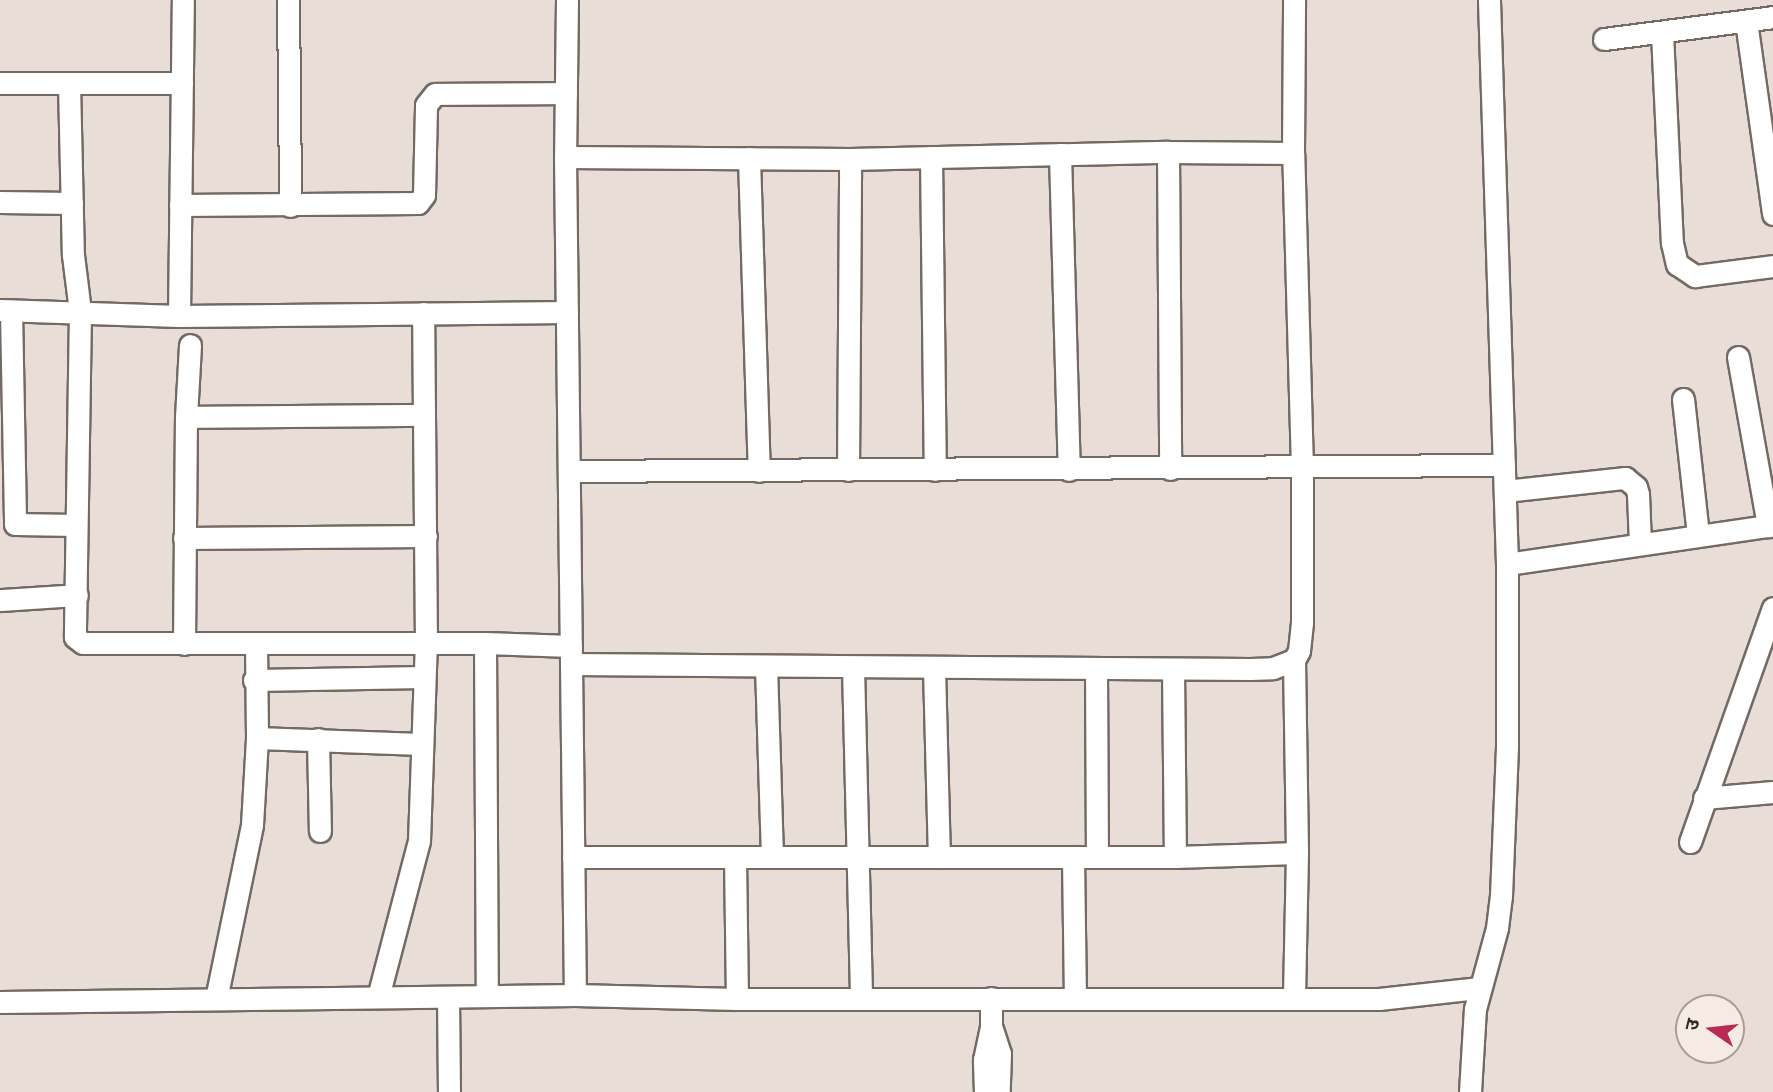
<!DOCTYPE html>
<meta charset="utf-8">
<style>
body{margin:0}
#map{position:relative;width:1773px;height:1092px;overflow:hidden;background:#e8ded7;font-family:Raleway,"Noto Sans Devanagari",sans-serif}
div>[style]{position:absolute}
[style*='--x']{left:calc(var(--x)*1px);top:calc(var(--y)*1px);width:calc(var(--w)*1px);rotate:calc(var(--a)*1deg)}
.roads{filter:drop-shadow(2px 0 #736a64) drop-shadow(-2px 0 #736a64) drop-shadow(0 2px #736a64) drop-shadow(0 -2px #736a64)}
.minor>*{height:21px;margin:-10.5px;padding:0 10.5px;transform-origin:10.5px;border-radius:10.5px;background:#fff}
span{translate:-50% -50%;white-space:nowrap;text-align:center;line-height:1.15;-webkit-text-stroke:7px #f5ebe4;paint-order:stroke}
.north{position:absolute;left:1675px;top:994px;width:70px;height:70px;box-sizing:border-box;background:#f5ebe4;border:2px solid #a69f99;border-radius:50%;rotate:284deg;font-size:19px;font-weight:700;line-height:28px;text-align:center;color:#302c29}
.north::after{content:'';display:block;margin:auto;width:24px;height:32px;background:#b92a55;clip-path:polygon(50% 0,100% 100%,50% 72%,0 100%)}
</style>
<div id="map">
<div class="roads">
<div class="minor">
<i style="--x:288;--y:0;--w:206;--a:89.4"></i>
<i style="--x:567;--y:0;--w:157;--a:90.7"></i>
<i style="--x:565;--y:157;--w:838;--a:89.32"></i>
<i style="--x:1746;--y:21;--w:195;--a:82"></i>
<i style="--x:1662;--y:33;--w:210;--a:87.3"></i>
<i style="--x:1672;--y:243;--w:22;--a:77"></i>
<i style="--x:1677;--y:264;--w:22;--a:34"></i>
<i style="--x:1695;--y:276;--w:79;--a:-7.3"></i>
<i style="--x:1604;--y:39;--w:170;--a:-7.4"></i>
<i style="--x:0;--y:83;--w:182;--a:0"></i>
<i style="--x:69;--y:83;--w:172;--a:88.7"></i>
<i style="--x:73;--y:255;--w:56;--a:82.9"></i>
<i style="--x:80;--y:311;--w:326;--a:90.9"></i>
<i style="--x:75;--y:637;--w:10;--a:37"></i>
<i style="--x:83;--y:643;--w:402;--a:0"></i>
<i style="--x:485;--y:643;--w:86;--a:2"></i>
<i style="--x:1168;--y:152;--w:317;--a:89.6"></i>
<i style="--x:1060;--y:154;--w:316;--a:88.4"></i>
<i style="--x:565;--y:157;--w:285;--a:0.4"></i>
<i style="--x:850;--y:159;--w:318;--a:-1.3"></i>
<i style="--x:1168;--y:152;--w:125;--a:0.5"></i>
<i style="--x:931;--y:157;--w:313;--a:89.3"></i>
<i style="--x:749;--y:158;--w:313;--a:88.2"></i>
<i style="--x:0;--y:202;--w:72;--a:0.8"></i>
<i style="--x:180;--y:205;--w:238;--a:-0.5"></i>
<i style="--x:418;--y:203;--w:10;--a:-53"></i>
<i style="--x:424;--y:195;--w:90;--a:-88.7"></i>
<i style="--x:426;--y:105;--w:14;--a:-51"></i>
<i style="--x:435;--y:94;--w:131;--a:-0.4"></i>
<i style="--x:0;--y:310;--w:179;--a:1.9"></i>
<i style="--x:179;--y:316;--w:388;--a:-0.6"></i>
<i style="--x:11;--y:311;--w:213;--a:88.9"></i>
<i style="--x:15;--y:524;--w:61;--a:0.9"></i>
<i style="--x:179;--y:316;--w:316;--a:-89.3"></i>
<i style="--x:1738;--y:357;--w:172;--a:79.9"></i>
<i style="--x:1683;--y:399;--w:137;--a:83.7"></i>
<i style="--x:186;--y:417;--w:72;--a:-86.8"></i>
<i style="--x:848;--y:470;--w:311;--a:-89.6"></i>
<i style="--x:569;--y:471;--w:935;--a:-0.37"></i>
<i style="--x:1505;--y:491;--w:121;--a:-6.2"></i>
<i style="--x:1625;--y:478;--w:14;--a:39"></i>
<i style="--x:1636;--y:487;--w:7;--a:74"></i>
<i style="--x:1638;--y:494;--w:50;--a:87.7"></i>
<i style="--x:184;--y:538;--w:242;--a:-0.5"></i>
<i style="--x:1507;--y:564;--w:269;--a:-8.3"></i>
<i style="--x:0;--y:600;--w:77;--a:-3.7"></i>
<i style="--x:485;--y:643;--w:353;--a:89.7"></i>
<i style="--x:184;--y:644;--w:227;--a:-89.5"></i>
<i style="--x:186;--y:417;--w:238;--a:-0.5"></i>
<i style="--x:1294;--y:660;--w:193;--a:89.1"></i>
<i style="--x:1297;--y:853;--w:146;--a:91.2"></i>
<i style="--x:571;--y:664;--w:679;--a:0.42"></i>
<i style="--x:1250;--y:669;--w:23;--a:-2"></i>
<i style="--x:1273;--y:668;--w:22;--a:-21"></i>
<i style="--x:1294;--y:660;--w:10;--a:-61"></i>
<i style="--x:1299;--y:651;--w:28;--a:-84"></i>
<i style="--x:1302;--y:623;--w:155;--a:-90"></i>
<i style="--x:1302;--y:468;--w:315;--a:-91.6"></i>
<i style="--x:1293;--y:153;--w:153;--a:-89.6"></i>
<i style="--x:766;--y:666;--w:191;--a:88.2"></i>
<i style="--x:853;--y:667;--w:330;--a:88.6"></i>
<i style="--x:934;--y:668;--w:189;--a:88.5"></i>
<i style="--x:1096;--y:669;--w:188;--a:89.7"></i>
<i style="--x:1173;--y:670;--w:187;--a:89.4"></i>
<i style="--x:254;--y:680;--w:169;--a:-1"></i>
<i style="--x:257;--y:738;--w:164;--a:2.1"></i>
<i style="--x:318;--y:739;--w:92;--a:88.8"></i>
<i style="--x:1704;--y:798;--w:69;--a:-5"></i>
<i style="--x:1690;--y:842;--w:248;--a:-70.5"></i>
<i style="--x:573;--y:857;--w:602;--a:0"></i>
<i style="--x:1175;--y:857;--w:122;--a:-1.9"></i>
<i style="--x:735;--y:857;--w:142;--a:89.2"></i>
<i style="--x:1073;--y:857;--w:141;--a:89.2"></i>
<i style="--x:378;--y:997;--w:161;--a:-75.3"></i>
<i style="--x:419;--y:841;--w:197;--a:-88"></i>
<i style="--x:426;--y:644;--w:331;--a:-90.5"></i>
<i style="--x:448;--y:997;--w:95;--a:89.4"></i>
<i style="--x:216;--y:999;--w:178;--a:-78.3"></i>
<i style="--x:252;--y:825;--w:87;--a:-86.7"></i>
<i style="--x:257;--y:738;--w:94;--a:-90.6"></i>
<i style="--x:0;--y:1002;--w:575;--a:-0.7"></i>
<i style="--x:575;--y:995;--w:162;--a:1.4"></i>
<i style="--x:737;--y:999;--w:642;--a:0"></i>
<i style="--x:1379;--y:999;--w:101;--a:-6.3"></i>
<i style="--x:992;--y:1029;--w:26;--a:72"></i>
<i style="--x:1000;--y:1054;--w:38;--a:92"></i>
<i style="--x:985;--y:1092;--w:32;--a:-92"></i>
<i style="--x:984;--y:1060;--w:34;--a:-78"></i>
<i style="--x:991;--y:1027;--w:29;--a:-90"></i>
<i style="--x:1470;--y:1092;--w:83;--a:-86.6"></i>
<i style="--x:1475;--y:1009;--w:84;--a:-74.8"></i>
<i style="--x:1497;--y:928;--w:32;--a:-83"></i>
<i style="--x:1501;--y:896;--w:150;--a:-87.7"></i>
<i style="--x:1507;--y:746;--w:182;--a:-90"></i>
<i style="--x:1507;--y:564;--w:564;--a:-91.83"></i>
</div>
</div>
<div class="north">उ</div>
</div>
